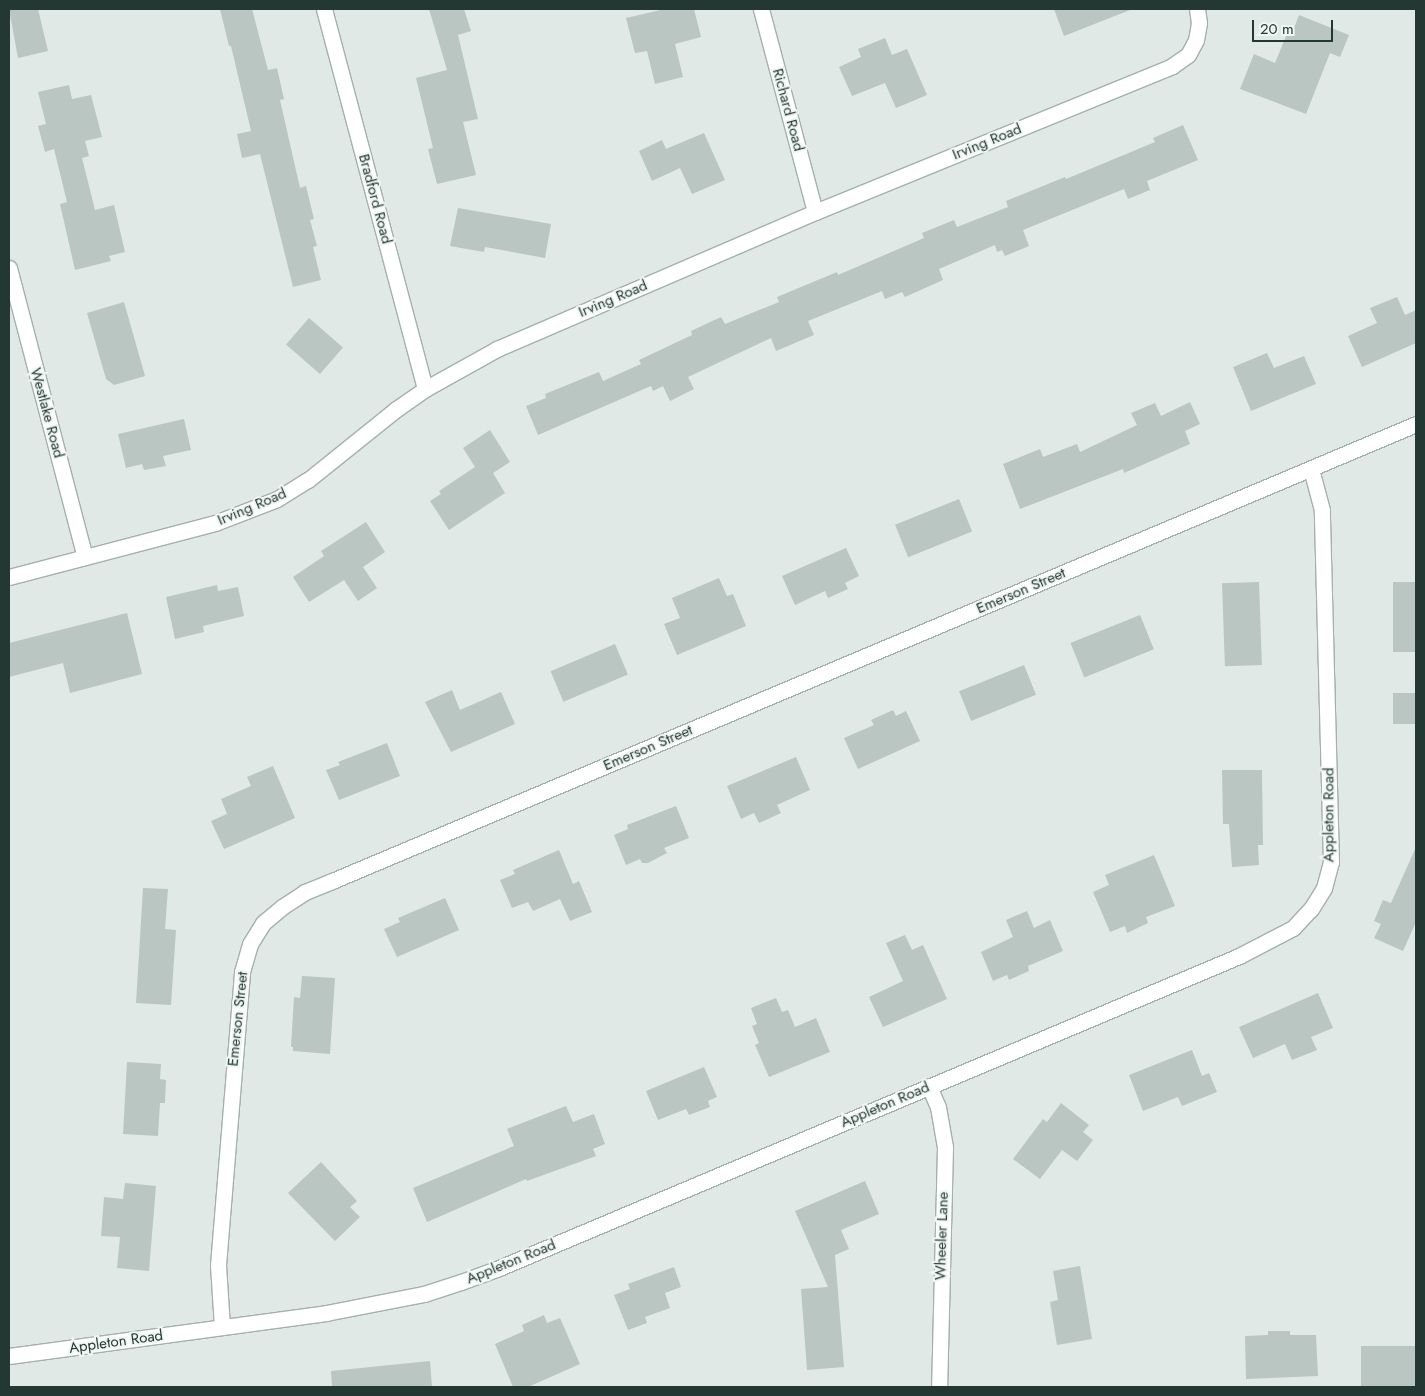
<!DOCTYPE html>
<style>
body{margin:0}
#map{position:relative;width:1425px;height:1396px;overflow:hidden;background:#e0e9e6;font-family:Jost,sans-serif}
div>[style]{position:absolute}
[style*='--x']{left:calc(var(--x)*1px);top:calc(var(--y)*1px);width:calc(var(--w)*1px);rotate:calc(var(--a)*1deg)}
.building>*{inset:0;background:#b9c6c2;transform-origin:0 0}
.roads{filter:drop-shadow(1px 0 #a4b0ad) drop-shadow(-1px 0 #a4b0ad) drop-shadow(0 1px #a4b0ad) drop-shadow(0 -1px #a4b0ad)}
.minor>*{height:15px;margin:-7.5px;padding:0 7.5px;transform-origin:7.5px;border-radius:7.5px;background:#fff}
span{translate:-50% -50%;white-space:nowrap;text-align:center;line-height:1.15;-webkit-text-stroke:4px #f0f6f3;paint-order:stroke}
.street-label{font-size:15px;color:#233833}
.frame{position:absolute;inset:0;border:10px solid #233833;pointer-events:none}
.scale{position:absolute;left:1252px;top:20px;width:81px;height:22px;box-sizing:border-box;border:2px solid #233833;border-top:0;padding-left:6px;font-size:15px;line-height:18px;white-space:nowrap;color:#233833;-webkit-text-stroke:4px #f0f6f3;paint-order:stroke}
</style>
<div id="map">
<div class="building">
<i style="clip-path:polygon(9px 9px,38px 9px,48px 51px,18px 58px)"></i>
<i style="clip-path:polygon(220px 9px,252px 9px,268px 70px,277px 68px,284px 99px,280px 100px,300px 188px,306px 186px,314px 219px,310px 220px,317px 246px,313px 247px,321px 280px,293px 287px,260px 154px,242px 158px,237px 134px,251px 131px,231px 46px,229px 46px)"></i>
<i style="clip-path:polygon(429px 9px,464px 9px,471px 31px,458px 35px,478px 119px,463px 122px,476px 175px,437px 184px,428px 149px,433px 148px,416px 78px,447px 70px)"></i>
<i style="clip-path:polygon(665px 9px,694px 9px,701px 37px,675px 44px,683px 77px,655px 84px,647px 51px,635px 53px,626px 18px)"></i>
<i style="clip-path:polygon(1054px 9px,1129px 9px,1130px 10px,1064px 36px)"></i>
<i style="clip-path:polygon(1299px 15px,1349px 35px,1340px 57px,1330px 53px,1306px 114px,1240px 89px,1254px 54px,1275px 63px,1289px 29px,1293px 31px)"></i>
<i style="clip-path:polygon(885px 38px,892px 55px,907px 49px,927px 95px,896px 108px,885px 83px,852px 96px,839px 67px,861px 57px,858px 49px)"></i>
<i style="clip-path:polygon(69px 85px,72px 99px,91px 95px,102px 137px,85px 141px,89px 156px,82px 158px,95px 210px,114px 205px,125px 252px,109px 256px,111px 261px,75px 270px,60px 204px,67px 202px,54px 149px,45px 152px,38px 126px,46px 124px,38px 92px)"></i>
<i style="clip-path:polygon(1183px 125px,1198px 160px,1147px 181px,1150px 190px,1128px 199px,1124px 189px,1023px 230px,1029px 246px,1005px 256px,1002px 250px,997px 252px,995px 245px,939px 269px,943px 280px,905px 297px,902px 292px,885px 299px,882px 291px,808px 321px,814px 335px,776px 351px,771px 338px,688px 377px,694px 389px,670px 401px,663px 386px,653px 391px,651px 386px,538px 435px,526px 406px,546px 398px,545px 394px,599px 372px,603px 381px,641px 364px,639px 360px,692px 335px,691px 331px,721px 317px,725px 324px,779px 302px,777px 297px,837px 272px,838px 275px,924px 238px,922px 233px,954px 220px,957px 227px,1008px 207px,1006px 201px,1065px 177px,1066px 179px,1155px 142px,1153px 138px)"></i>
<i style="clip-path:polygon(704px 133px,725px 180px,692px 194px,680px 168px,652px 181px,639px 151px,662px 140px,666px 149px)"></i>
<i style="clip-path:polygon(458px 208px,551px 224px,545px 258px,485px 247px,484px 252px,450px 246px)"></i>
<i style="clip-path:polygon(1397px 297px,1405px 315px,1416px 310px,1416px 343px,1362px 367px,1348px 336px,1377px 323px,1370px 308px)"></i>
<i style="clip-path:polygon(124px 302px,145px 376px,114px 385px,106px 379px,87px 313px)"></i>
<i style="left:309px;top:318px;width:45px;height:35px;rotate:41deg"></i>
<i style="clip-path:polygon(1267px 353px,1274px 368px,1304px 356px,1316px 384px,1251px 411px,1233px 367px)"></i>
<i style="clip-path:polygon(1190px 402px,1200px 424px,1185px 431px,1190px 444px,1124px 473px,1123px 469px,1020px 509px,1003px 464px,1040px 449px,1043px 457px,1077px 444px,1080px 452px,1137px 425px,1131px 413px,1155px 403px,1161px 416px)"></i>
<i style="clip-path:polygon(184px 419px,191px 450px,163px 456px,166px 466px,144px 470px,142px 464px,126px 468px,118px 434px)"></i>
<i style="clip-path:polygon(490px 430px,510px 462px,493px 473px,505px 493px,449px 530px,430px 501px,441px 494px,439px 491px,475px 467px,463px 448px)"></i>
<i style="left:959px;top:499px;width:35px;height:69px;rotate:68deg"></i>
<i style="clip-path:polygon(366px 522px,385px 552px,363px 567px,377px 588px,358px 601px,344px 580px,309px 602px,293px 577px,324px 556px,321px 551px)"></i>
<i style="clip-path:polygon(846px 548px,859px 576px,845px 583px,848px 589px,828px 598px,825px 591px,795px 605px,782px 576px)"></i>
<i style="clip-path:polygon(719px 578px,727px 596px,733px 594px,746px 626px,677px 655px,664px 624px,680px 618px,672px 598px)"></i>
<i style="left:1259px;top:582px;width:83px;height:37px;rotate:88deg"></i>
<i style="left:1416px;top:582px;width:70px;height:23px;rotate:90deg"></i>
<i style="clip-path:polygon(217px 585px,218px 591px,238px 587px,244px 616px,203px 626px,204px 632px,175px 639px,166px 597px)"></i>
<i style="clip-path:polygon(127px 613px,142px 674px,70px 693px,63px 663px,9px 677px,9px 643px)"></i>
<i style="left:1140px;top:615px;width:37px;height:75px;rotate:68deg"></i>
<i style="left:615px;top:644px;width:33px;height:70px;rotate:67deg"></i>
<i style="left:1024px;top:665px;width:32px;height:70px;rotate:68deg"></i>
<i style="clip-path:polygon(452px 690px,460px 710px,501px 692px,515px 724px,451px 752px,425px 702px)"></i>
<i style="left:1393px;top:693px;width:23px;height:31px"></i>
<i style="clip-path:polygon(893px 710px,896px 716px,906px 711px,920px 741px,858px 769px,844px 738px,874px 725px,871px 720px)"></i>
<i style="clip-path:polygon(387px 743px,400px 776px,339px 800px,326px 770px,340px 765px,338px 762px)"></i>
<i style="clip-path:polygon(796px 757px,810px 790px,777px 805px,781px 813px,759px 823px,754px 813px,741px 819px,727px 786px)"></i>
<i style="clip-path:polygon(273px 766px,295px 818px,224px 849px,211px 821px,227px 814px,221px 799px,251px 786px,247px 777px)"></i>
<i style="clip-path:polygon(1222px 770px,1262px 770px,1263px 845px,1258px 845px,1259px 865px,1232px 867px,1229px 824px,1223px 824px)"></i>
<i style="clip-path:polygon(676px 806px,689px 838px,664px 848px,667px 853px,648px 863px,642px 863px,640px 859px,626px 865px,614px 835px,628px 829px,627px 825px)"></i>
<i style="clip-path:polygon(1416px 847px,1416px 922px,1403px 951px,1374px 938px,1381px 924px,1374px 921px,1383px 900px,1391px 903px)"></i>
<i style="clip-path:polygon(559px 850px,573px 884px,579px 881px,592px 912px,570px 921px,560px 899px,533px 911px,528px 902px,512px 908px,500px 880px,515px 874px,513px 870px)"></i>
<i style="clip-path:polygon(1154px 855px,1175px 906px,1146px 917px,1148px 923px,1127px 933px,1125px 926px,1110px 932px,1093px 892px,1109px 885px,1105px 875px)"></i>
<i style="clip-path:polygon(143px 888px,168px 889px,165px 929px,176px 930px,171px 1005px,136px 1003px)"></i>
<i style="clip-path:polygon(445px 898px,459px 930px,397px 957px,384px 929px,400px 922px,398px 918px)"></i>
<i style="clip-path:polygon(1027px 911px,1034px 928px,1050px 920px,1063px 951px,1028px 966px,1029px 971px,1009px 980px,1007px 975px,993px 981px,981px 952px,1013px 937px,1006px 920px)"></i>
<i style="clip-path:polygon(905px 935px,912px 950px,923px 945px,947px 999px,883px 1027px,869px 997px,903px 981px,886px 943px)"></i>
<i style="clip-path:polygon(302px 976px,335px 978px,330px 1054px,293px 1051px,293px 1047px,291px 1047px,294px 997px,300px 998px)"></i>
<i style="clip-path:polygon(1318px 993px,1333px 1028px,1311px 1037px,1317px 1050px,1292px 1060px,1285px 1044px,1253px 1058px,1239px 1027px)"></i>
<i style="clip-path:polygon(776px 998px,782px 1012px,788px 1010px,795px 1027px,816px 1018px,830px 1052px,769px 1077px,755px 1045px,759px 1043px,752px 1026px,757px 1024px,751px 1008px)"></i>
<i style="clip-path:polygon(1192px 1050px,1202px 1076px,1209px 1073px,1217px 1092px,1182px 1106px,1178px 1097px,1143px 1111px,1129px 1075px)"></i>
<i style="clip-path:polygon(127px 1062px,161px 1064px,160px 1079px,166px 1080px,165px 1103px,160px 1103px,158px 1136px,123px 1134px)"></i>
<i style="clip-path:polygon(704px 1067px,717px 1097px,708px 1101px,710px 1107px,689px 1115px,686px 1109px,658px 1120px,646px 1091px)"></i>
<i style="clip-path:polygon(1061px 1103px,1089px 1125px,1083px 1132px,1093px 1140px,1077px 1161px,1062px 1150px,1040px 1179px,1013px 1159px,1043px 1119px,1047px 1122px)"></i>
<i style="clip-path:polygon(566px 1106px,573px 1122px,594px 1114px,605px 1144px,593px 1149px,596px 1156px,527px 1181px,526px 1179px,427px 1222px,413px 1188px,514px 1146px,507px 1129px)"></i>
<i style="clip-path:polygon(321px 1162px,357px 1201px,350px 1207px,360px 1217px,335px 1241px,288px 1193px)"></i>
<i style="clip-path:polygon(865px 1181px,879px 1214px,841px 1230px,849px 1249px,835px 1255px,844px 1367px,807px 1370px,801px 1289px,828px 1287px,795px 1211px)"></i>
<i style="clip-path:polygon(125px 1183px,156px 1186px,149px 1271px,117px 1268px,120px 1237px,101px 1236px,104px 1197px,123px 1199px)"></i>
<i style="clip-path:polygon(1080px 1266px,1092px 1339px,1057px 1345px,1050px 1302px,1058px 1300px,1053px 1271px)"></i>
<i style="clip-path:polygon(674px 1267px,681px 1287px,665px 1293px,670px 1308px,645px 1317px,647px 1323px,628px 1330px,614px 1295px,630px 1289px,628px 1284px)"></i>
<i style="clip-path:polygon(544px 1315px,547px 1323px,560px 1318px,580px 1364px,528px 1387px,513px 1387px,495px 1344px,524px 1331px,522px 1325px)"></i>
<i style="clip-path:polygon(1268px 1331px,1290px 1331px,1290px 1335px,1316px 1335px,1318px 1376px,1246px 1379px,1245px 1336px,1268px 1335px)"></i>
<i style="left:1361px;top:1346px;width:55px;height:41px"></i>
<i style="clip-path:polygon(430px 1361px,432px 1387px,332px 1387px,331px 1371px)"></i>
</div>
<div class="roads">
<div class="minor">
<i style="--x:324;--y:9;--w:393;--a:75.1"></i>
<i style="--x:761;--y:9;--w:210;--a:75.1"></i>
<i style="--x:9;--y:268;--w:299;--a:75.3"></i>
<i style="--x:9;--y:577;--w:213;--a:-14.7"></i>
<i style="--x:215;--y:523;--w:66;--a:-21.2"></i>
<i style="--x:277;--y:499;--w:36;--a:-32"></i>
<i style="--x:308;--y:480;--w:112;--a:-38.8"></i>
<i style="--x:395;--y:410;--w:37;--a:-35"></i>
<i style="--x:425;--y:389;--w:82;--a:-29.1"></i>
<i style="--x:497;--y:349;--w:346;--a:-23.3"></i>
<i style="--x:815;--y:212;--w:386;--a:-22.2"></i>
<i style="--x:1172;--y:66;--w:19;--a:-35"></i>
<i style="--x:1188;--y:55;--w:17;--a:-62"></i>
<i style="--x:1196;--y:40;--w:17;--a:-80"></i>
<i style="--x:1199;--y:23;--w:14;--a:-98"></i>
<i style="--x:929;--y:1086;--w:23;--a:67"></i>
<i style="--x:938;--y:1107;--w:41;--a:80.1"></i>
<i style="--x:945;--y:1147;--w:240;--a:91.4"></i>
<i style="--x:222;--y:1327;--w:62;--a:-93.7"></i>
<i style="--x:218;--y:1265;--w:294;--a:-85.3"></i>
<i style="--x:242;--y:972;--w:29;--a:-74"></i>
<i style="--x:250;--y:944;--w:25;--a:-58"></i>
<i style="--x:263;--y:923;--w:25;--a:-40"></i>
<i style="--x:282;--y:907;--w:27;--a:-33"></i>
<i style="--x:305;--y:892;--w:29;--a:-22"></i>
<i style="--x:332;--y:881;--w:1176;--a:-22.86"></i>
<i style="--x:9;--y:1356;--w:320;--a:-7.7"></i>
<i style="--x:326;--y:1313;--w:100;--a:-11"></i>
<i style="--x:424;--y:1294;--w:39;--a:-18"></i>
<i style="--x:461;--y:1282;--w:40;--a:-20.2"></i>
<i style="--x:499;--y:1268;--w:803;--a:-22.86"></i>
<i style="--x:1239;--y:956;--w:61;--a:-27.4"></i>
<i style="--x:1293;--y:928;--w:26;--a:-47"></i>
<i style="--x:1311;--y:909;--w:25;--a:-58"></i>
<i style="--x:1324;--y:888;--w:27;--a:-75"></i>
<i style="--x:1331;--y:862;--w:352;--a:-91.5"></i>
<i style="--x:1322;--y:510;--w:42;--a:-105"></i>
</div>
</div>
<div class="street-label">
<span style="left:788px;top:110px;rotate:75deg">Richard Road</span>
<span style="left:987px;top:142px;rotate:-22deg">Irving Road</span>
<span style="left:375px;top:199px;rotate:75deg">Bradford Road</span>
<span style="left:613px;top:299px;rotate:-23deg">Irving Road</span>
<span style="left:47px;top:413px;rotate:75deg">Westlake Road</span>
<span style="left:252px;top:507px;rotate:-23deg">Irving Road</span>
<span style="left:1021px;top:591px;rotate:-23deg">Emerson Street</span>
<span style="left:648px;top:748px;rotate:-23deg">Emerson Street</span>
<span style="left:1329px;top:815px;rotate:-90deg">Appleton Road</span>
<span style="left:238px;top:1019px;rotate:-84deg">Emerson Street</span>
<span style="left:885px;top:1105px;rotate:-23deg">Appleton Road</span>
<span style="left:942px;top:1236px;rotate:-88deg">Wheeler Lane</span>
<span style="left:511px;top:1262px;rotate:-22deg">Appleton Road</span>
<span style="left:116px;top:1342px;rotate:-8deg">Appleton Road</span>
</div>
<div class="frame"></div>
<div class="scale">20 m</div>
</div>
